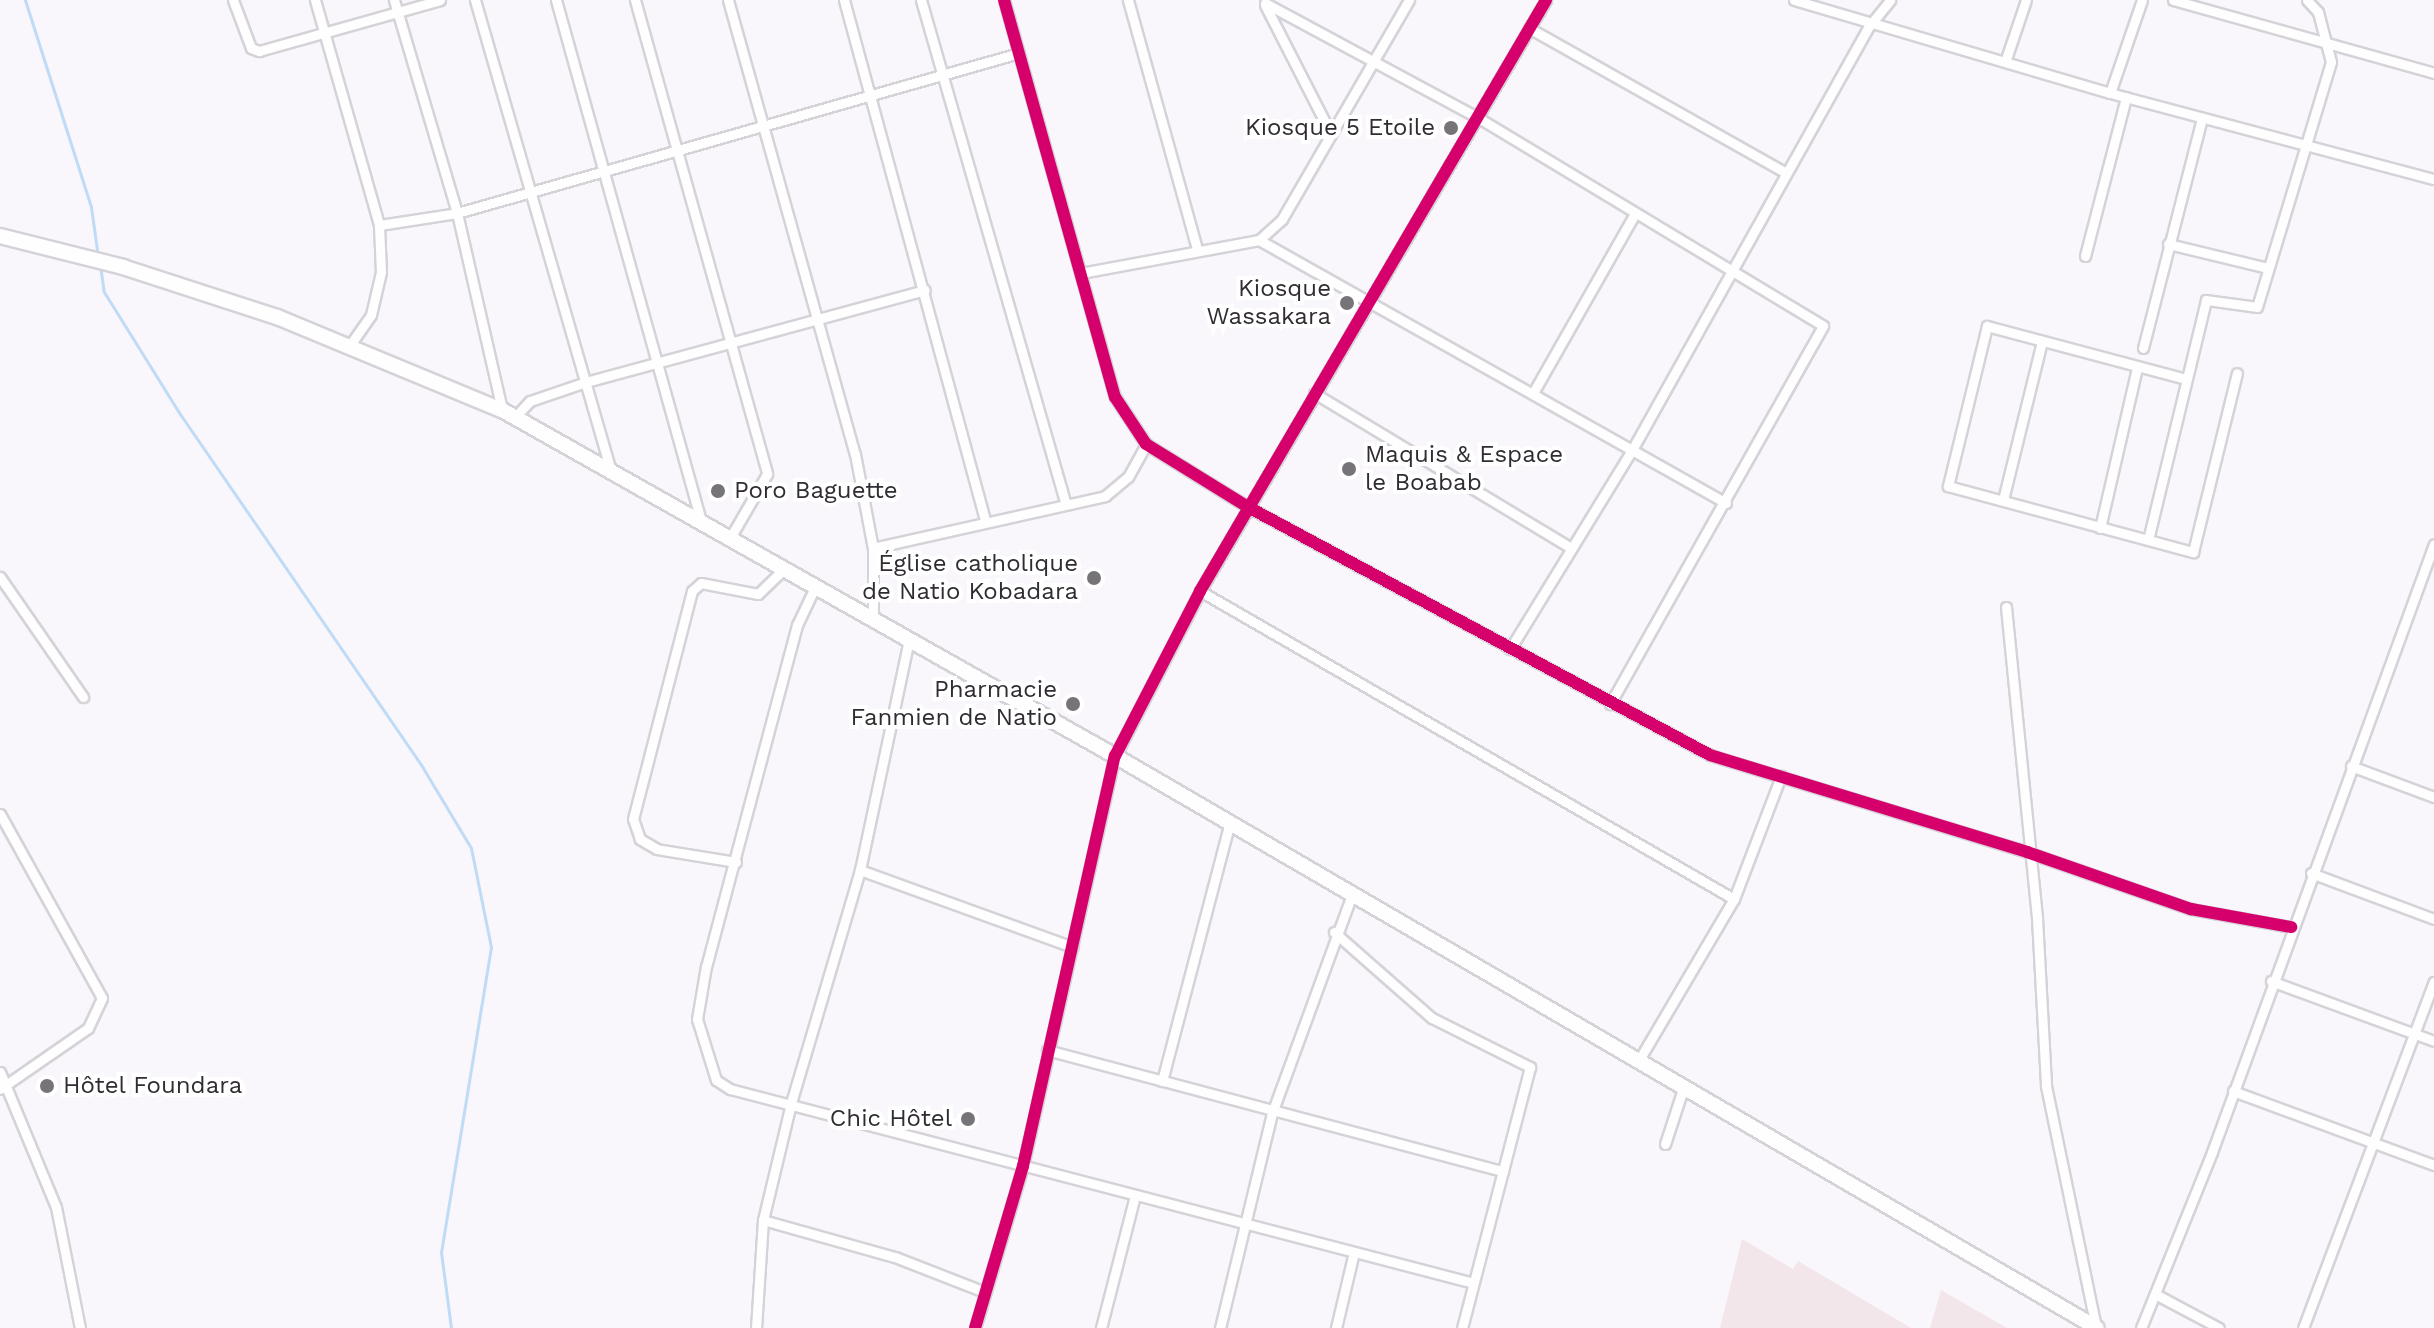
<!DOCTYPE html>
<meta charset="utf-8">
<style>
body{margin:0}
#map{position:relative;width:2434px;height:1328px;overflow:hidden;background:#f9f6fc;font-family:"Work Sans",sans-serif}
div>[style]{position:absolute}
[style*='--x']{left:calc(var(--x)*1px);top:calc(var(--y)*1px);width:calc(var(--w)*1px);rotate:calc(var(--a)*1deg)}
.industrial>*{inset:0;background:#f3e6eb}
.stream>*{height:3px;margin:-1.5px;padding:0 1.5px;transform-origin:1.5px;border-radius:1.5px;background:#bfdbf6}
.roads{filter:drop-shadow(2px 0 #d5d2d8) drop-shadow(-2px 0 #d5d2d8) drop-shadow(0 2px #d5d2d8) drop-shadow(0 -2px #d5d2d8)}
.street>*{height:9px;margin:-4.5px;padding:0 4.5px;transform-origin:4.5px;border-radius:4.5px;background:#fefeff}
.primary>*{height:14px;margin:-7px;padding:0 7px;transform-origin:7px;border-radius:7px;background:#fefeff}
.cycleway>*{height:12px;margin:-6px;padding:0 6px;transform-origin:6px;border-radius:6px;background:#d6006c}
.dots>*{width:22px;height:22px;translate:-50% -50%;box-sizing:border-box;border:4px solid #fff;border-radius:50%}
span{translate:-50% -50%;white-space:nowrap;text-align:center;line-height:1.15;-webkit-text-stroke:8px #fff;paint-order:stroke}
.poi-label{font-size:24px;color:#302c32}
.right{translate:-100% -50%;text-align:right}
.left{translate:0 -50%;text-align:left}
</style>
<div id="map">
<div class="industrial">
<i style="clip-path:polygon(1742px 1239px,1793px 1269px,1798px 1261px,1911px 1328px,1720px 1328px)"></i>
<i style="clip-path:polygon(1941px 1290px,2007px 1328px,1930px 1328px)"></i>
</div>
<div class="stream">
<i style="--x:25;--y:0;--w:217;--a:72.3"></i>
<i style="--x:91;--y:207;--w:50;--a:82"></i>
<i style="--x:100;--y:265;--w:27;--a:82"></i>
<i style="--x:104;--y:292;--w:144;--a:58.1"></i>
<i style="--x:180;--y:414;--w:429;--a:55.5"></i>
<i style="--x:423;--y:768;--w:93;--a:59"></i>
<i style="--x:471;--y:848;--w:101;--a:78.6"></i>
<i style="--x:491;--y:947;--w:309;--a:99.3"></i>
<i style="--x:441;--y:1252;--w:77;--a:82.5"></i>
</div>
<div class="roads">
<div class="street">
<i style="--x:233;--y:0;--w:51;--a:69.4"></i>
<i style="--x:251;--y:48;--w:9;--a:21"></i>
<i style="--x:259;--y:51;--w:188;--a:-15.7"></i>
<i style="--x:315;--y:0;--w:234;--a:74.1"></i>
<i style="--x:379;--y:225;--w:47;--a:87.6"></i>
<i style="--x:381;--y:272;--w:44;--a:103.1"></i>
<i style="--x:371;--y:315;--w:37;--a:125"></i>
<i style="--x:394;--y:0;--w:222;--a:73.5"></i>
<i style="--x:457;--y:213;--w:202;--a:77.1"></i>
<i style="--x:475;--y:0;--w:486;--a:73.9"></i>
<i style="--x:556;--y:0;--w:541;--a:74.45"></i>
<i style="--x:635;--y:0;--w:492;--a:74.4"></i>
<i style="--x:767;--y:474;--w:74;--a:120"></i>
<i style="--x:728;--y:0;--w:471;--a:74.4"></i>
<i style="--x:855;--y:454;--w:96;--a:79.2"></i>
<i style="--x:873;--y:548;--w:70;--a:90"></i>
<i style="--x:844;--y:0;--w:539;--a:74.83"></i>
<i style="--x:921;--y:0;--w:525;--a:73.98"></i>
<i style="--x:1004;--y:0;--w:412;--a:74.4"></i>
<i style="--x:1115;--y:397;--w:56;--a:56.6"></i>
<i style="--x:1146;--y:444;--w:120;--a:31.7"></i>
<i style="--x:1248;--y:507;--w:524;--a:28.23"></i>
<i style="--x:1710;--y:755;--w:332;--a:17"></i>
<i style="--x:2027;--y:852;--w:174;--a:19.2"></i>
<i style="--x:2191;--y:909;--w:102;--a:10.2"></i>
<i style="--x:1128;--y:0;--w:258;--a:74.5"></i>
<i style="--x:1794;--y:0;--w:329;--a:16.4"></i>
<i style="--x:2110;--y:93;--w:335;--a:14.9"></i>
<i style="--x:2173;--y:0;--w:271;--a:15.6"></i>
<i style="--x:1265;--y:3;--w:241;--a:28.3"></i>
<i style="--x:1477;--y:117;--w:404;--a:31.1"></i>
<i style="--x:1823;--y:326;--w:434;--a:119.4"></i>
<i style="--x:1265;--y:5;--w:145;--a:62.9"></i>
<i style="--x:1529;--y:28;--w:295;--a:29.4"></i>
<i style="--x:2005;--y:62;--w:65;--a:-71.3"></i>
<i style="--x:2110;--y:93;--w:98;--a:-71"></i>
<i style="--x:379;--y:225;--w:79;--a:-8.7"></i>
<i style="--x:457;--y:213;--w:584;--a:-15.89"></i>
<i style="--x:1259;--y:240;--w:536;--a:29.39"></i>
<i style="--x:2168;--y:244;--w:103;--a:13.5"></i>
<i style="--x:2085;--y:256;--w:164;--a:-75.5"></i>
<i style="--x:1081;--y:273;--w:181;--a:-10.5"></i>
<i style="--x:1259;--y:240;--w:31;--a:-42"></i>
<i style="--x:1282;--y:219;--w:253;--a:-59.9"></i>
<i style="--x:2143;--y:348;--w:237;--a:-75.6"></i>
<i style="--x:2186;--y:379;--w:206;--a:-165.1"></i>
<i style="--x:1987;--y:326;--w:165;--a:103.7"></i>
<i style="--x:1948;--y:486;--w:254;--a:15.1"></i>
<i style="--x:2193;--y:552;--w:184;--a:-76.2"></i>
<i style="--x:1314;--y:393;--w:300;--a:31.1"></i>
<i style="--x:1533;--y:393;--w:205;--a:-60.4"></i>
<i style="--x:515;--y:417;--w:22;--a:-47"></i>
<i style="--x:530;--y:401;--w:59;--a:-18.7"></i>
<i style="--x:586;--y:382;--w:351;--a:-15.2"></i>
<i style="--x:2003;--y:500;--w:164;--a:-76.2"></i>
<i style="--x:2100;--y:528;--w:164;--a:-77"></i>
<i style="--x:2148;--y:540;--w:247;--a:-76.4"></i>
<i style="--x:2206;--y:300;--w:51;--a:7.8"></i>
<i style="--x:2257;--y:307;--w:256;--a:-73.2"></i>
<i style="--x:2331;--y:62;--w:52;--a:-104.6"></i>
<i style="--x:2318;--y:12;--w:16;--a:-133"></i>
<i style="--x:873;--y:548;--w:238;--a:-12.6"></i>
<i style="--x:1105;--y:496;--w:30;--a:-40"></i>
<i style="--x:1128;--y:477;--w:38;--a:-61"></i>
<i style="--x:0;--y:577;--w:146;--a:55.3"></i>
<i style="--x:816;--y:585;--w:44;--a:115.4"></i>
<i style="--x:797;--y:625;--w:353;--a:104.9"></i>
<i style="--x:706;--y:966;--w:54;--a:99.6"></i>
<i style="--x:697;--y:1019;--w:64;--a:72.7"></i>
<i style="--x:716;--y:1080;--w:17;--a:33"></i>
<i style="--x:730;--y:1089;--w:768;--a:14.63"></i>
<i style="--x:1200;--y:591;--w:616;--a:29.98"></i>
<i style="--x:2006;--y:607;--w:313;--a:84.3"></i>
<i style="--x:2037;--y:918;--w:168;--a:86.9"></i>
<i style="--x:2046;--y:1086;--w:247;--a:78.3"></i>
<i style="--x:1510;--y:649;--w:233;--a:-58.5"></i>
<i style="--x:1632;--y:450;--w:487;--a:-60.8"></i>
<i style="--x:1870;--y:25;--w:32;--a:-51"></i>
<i style="--x:2351;--y:766;--w:89;--a:20.5"></i>
<i style="--x:0;--y:814;--w:210;--a:61"></i>
<i style="--x:102;--y:998;--w:33;--a:115"></i>
<i style="--x:88;--y:1028;--w:107;--a:145.3"></i>
<i style="--x:736;--y:862;--w:80;--a:-170.7"></i>
<i style="--x:657;--y:849;--w:20;--a:-150"></i>
<i style="--x:640;--y:839;--w:21;--a:-109"></i>
<i style="--x:633;--y:819;--w:236;--a:-75.5"></i>
<i style="--x:692;--y:591;--w:12;--a:-42"></i>
<i style="--x:701;--y:583;--w:58;--a:10.9"></i>
<i style="--x:758;--y:594;--w:37;--a:-44"></i>
<i style="--x:860;--y:870;--w:226;--a:19.9"></i>
<i style="--x:2311;--y:873;--w:131;--a:20.5"></i>
<i style="--x:1334;--y:932;--w:130;--a:41.3"></i>
<i style="--x:1432;--y:1018;--w:110;--a:26.6"></i>
<i style="--x:1530;--y:1067;--w:270;--a:104.6"></i>
<i style="--x:2271;--y:981;--w:174;--a:20.2"></i>
<i style="--x:1047;--y:1050;--w:472;--a:14.9"></i>
<i style="--x:1639;--y:1060;--w:187;--a:-59.5"></i>
<i style="--x:1734;--y:899;--w:132;--a:-69.1"></i>
<i style="--x:0;--y:1072;--w:146;--a:67.5"></i>
<i style="--x:56;--y:1207;--w:123;--a:78.8"></i>
<i style="--x:1162;--y:1081;--w:268;--a:-75.3"></i>
<i style="--x:2233;--y:1091;--w:214;--a:20.2"></i>
<i style="--x:1665;--y:1144;--w:61;--a:-71.9"></i>
<i style="--x:763;--y:1220;--w:137;--a:15.7"></i>
<i style="--x:895;--y:1257;--w:97;--a:21.3"></i>
<i style="--x:2157;--y:1295;--w:70;--a:28"></i>
<i style="--x:756;--y:1328;--w:108;--a:-86.3"></i>
<i style="--x:763;--y:1220;--w:120;--a:-76.5"></i>
<i style="--x:791;--y:1103;--w:243;--a:-73.5"></i>
<i style="--x:860;--y:870;--w:235;--a:-78"></i>
<i style="--x:975;--y:1328;--w:169;--a:-73.5"></i>
<i style="--x:1023;--y:1166;--w:420;--a:-77.4"></i>
<i style="--x:1115;--y:756;--w:186;--a:-62.7"></i>
<i style="--x:1200;--y:591;--w:685;--a:-59.65"></i>
<i style="--x:1101;--y:1328;--w:136;--a:-75.6"></i>
<i style="--x:1220;--y:1328;--w:221;--a:-76.4"></i>
<i style="--x:1272;--y:1113;--w:233;--a:-69.9"></i>
<i style="--x:1336;--y:1328;--w:74;--a:-76.7"></i>
<i style="--x:2141;--y:1328;--w:190;--a:-68"></i>
<i style="--x:2212;--y:1152;--w:647;--a:-69.94"></i>
<i style="--x:2303;--y:1328;--w:370;--a:-69.3"></i>
</div>
<div class="primary">
<i style="--x:0;--y:236;--w:127;--a:14.1"></i>
<i style="--x:123;--y:267;--w:162;--a:18"></i>
<i style="--x:277;--y:317;--w:243;--a:22.5"></i>
<i style="--x:502;--y:410;--w:704;--a:29.44"></i>
<i style="--x:1115;--y:756;--w:1136;--a:30.22"></i>
</div>
</div>
<div class="cycleway">
<i style="--x:1004;--y:0;--w:412;--a:74.4"></i>
<i style="--x:1115;--y:397;--w:56;--a:56.6"></i>
<i style="--x:1146;--y:444;--w:120;--a:31.7"></i>
<i style="--x:1248;--y:507;--w:524;--a:28.23"></i>
<i style="--x:1710;--y:755;--w:332;--a:17"></i>
<i style="--x:2027;--y:852;--w:174;--a:19.2"></i>
<i style="--x:2191;--y:909;--w:102;--a:10.2"></i>
<i style="--x:975;--y:1328;--w:169;--a:-73.5"></i>
<i style="--x:1023;--y:1166;--w:420;--a:-77.4"></i>
<i style="--x:1115;--y:756;--w:186;--a:-62.7"></i>
<i style="--x:1200;--y:591;--w:685;--a:-59.65"></i>
</div>
<div class="dots">
<i style="left:1451px;top:128px;background:#767379"></i>
<i style="left:1347px;top:303px;background:#767379"></i>
<i style="left:1349px;top:469px;background:#767379"></i>
<i style="left:718px;top:491px;background:#767379"></i>
<i style="left:1094px;top:578px;background:#767379"></i>
<i style="left:1073px;top:704px;background:#767379"></i>
<i style="left:47px;top:1086px;background:#767379"></i>
<i style="left:968px;top:1119px;background:#767379"></i>
</div>
<div class="poi-label">
<span class="right" style="left:1435px;top:128px">Kiosque 5 Etoile</span>
<span class="right" style="left:1331px;top:303px">Kiosque<br>Wassakara</span>
<span class="left" style="left:1365px;top:469px">Maquis &amp; Espace<br>le Boabab</span>
<span class="left" style="left:734px;top:491px">Poro Baguette</span>
<span class="right" style="left:1078px;top:578px">Église catholique<br>de Natio Kobadara</span>
<span class="right" style="left:1057px;top:704px">Pharmacie<br>Fanmien de Natio</span>
<span class="left" style="left:63px;top:1086px">Hôtel Foundara</span>
<span class="right" style="left:952px;top:1119px">Chic Hôtel</span>
</div>
</div>
